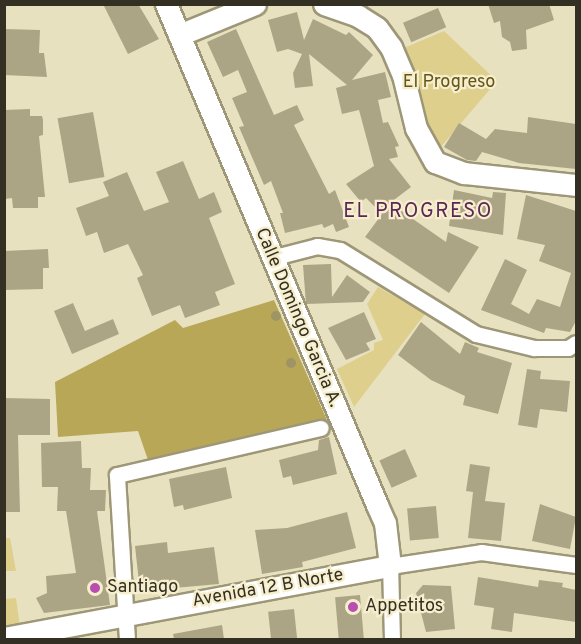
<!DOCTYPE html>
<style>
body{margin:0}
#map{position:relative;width:581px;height:644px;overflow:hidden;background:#e8e1bf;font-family:Overpass,sans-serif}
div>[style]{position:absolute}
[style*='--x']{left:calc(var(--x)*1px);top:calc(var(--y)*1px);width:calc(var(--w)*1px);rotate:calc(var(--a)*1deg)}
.green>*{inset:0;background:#decf8d}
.forest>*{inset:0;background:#b9a758}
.building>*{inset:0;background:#aca585;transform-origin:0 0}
.roads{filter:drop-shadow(2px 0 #9e9777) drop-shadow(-2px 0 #9e9777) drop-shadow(0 2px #9e9777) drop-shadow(0 -2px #9e9777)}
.street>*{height:15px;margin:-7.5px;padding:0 7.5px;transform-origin:7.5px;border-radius:7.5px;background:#fff}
.secondary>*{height:21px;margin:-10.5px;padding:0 10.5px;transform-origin:10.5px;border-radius:10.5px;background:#fff}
.trees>*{width:10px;height:10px;margin:-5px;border-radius:50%;background:#9f9564}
.dots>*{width:16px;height:16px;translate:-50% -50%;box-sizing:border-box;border:3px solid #f6eecc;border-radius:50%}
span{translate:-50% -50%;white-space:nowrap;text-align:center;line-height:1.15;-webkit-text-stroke:4.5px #f6eecc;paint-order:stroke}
.park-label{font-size:18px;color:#63561a}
.street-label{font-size:18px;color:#333023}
.poi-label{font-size:18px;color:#333023}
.left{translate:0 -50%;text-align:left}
.neighbourhood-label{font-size:20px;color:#592656;letter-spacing:1.5px}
.frame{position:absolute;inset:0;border:6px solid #333023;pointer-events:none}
</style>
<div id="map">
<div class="green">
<i style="clip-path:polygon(444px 31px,497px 81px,439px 149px,424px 128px,404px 48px)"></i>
<i style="clip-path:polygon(378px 287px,425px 314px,354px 407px,337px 369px,374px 350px,374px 343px,383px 340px,367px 304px)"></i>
<i style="clip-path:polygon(5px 538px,10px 538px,16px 571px,5px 571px)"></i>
<i style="clip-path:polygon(16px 598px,20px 627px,5px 629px,4px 599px)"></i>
</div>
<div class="forest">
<i style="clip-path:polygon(274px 300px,327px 420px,148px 460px,138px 431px,58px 437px,55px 382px,175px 320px,183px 328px)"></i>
</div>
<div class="building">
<i style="clip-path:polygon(103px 4px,138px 4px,159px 39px,128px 54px)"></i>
<i style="clip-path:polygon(488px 4px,549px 4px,554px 20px,526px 30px,527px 49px,512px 51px,510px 42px,502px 37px,500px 21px,494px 23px)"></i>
<i style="left:438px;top:8px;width:21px;height:38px;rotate:67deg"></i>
<i style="clip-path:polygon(297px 12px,304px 40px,313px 19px,346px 35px,349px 32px,373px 55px,352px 80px,385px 72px,391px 97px,378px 100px,383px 123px,388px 122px,399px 146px,395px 147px,398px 157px,389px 159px,411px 187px,390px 203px,446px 242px,448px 232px,479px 247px,449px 293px,365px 237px,382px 214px,366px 198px,361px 202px,346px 184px,374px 166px,359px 110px,342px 114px,336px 88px,347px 85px,309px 54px,313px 86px,295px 88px,293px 73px,302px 54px,288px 49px,277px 52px,268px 20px)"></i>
<i style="clip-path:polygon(4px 29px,40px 30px,39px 53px,44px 53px,47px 77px,4px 75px)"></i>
<i style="clip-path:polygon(236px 29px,274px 115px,297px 105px,304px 120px,294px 125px,329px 194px,335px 190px,349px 227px,336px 232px,333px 224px,324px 228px,322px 224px,285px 233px,280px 213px,283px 213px,271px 181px,264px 185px,239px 127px,244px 126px,232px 98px,247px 92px,238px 70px,223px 77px,207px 42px)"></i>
<i style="clip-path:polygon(30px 109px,30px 116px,42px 116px,43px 120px,43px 135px,39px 136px,45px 197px,38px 197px,38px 208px,13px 208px,12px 198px,5px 199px,4px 110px)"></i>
<i style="left:93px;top:112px;width:66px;height:36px;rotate:80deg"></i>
<i style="clip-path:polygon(528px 117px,576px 124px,576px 169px,519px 163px,482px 152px,476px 161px,467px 160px,444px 147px,459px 123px,486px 139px,495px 129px,527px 133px)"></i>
<i style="clip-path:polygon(183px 161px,199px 199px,214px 192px,222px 212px,209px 218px,235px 284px,215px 292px,220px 305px,185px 318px,180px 305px,152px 316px,137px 278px,143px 275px,128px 244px,104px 253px,97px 232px,86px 236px,76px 208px,109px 196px,103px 182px,127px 172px,144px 211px,169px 202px,156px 172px)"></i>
<i style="clip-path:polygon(454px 190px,492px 198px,493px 192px,506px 193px,503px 235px,449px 226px)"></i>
<i style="clip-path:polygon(526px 195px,576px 211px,576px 321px,570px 332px,546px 328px,544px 333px,481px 310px,505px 259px,527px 270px,511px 304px,529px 314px,537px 299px,560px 307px,571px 273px,539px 261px,545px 245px,517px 239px)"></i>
<i style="clip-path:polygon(48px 249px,49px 268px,43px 268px,43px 289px,4px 290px,4px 251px)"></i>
<i style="clip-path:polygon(331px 264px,332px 297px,347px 275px,370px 292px,363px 302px,306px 304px,303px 265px)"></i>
<i style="clip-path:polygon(73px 303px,85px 331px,113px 319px,119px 334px,72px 354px,54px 311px)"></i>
<i style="clip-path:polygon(364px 312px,376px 339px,366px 343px,370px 350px,346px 360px,328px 328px)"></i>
<i style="clip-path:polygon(421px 322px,460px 354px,465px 342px,479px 348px,477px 352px,512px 363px,498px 414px,463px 405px,465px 396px,431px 380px,398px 355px)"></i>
<i style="clip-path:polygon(527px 369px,541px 371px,540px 379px,570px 381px,567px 412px,540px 409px,537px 428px,518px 425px)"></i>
<i style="clip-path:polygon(4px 398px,50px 399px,50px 435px,18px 435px,20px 512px,4px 512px)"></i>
<i style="clip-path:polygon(329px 437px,337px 474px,293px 485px,291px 476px,283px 478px,279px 460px,318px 450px,319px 440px)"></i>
<i style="clip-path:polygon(81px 441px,82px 468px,91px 468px,90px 490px,106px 490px,105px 511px,97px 511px,110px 605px,44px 613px,36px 598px,47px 593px,46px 576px,76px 573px,66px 511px,57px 511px,58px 487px,42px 487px,41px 443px)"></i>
<i style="left:405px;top:449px;width:30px;height:28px;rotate:66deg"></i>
<i style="clip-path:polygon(470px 464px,490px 467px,485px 501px,505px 503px,501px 541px,468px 538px,473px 492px,466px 491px)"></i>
<i style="clip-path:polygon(226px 467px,232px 498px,184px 510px,183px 505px,174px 507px,169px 479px)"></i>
<i style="clip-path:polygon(540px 504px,576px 517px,570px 549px,532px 541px)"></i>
<i style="left:436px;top:506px;width:32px;height:29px;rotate:85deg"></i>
<i style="clip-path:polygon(347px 512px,356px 548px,302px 562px,303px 567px,262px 574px,255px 530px,287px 528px)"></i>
<i style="clip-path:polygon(167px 542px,168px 553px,214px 547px,219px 584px,140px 591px,135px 546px)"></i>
<i style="clip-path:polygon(478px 577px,538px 587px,539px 580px,563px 583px,562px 587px,576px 590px,576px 622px,514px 613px,512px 632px,491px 629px,494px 608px,474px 605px)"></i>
<i style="clip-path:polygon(423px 585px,451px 586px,455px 629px,426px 632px,416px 593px)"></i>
<i style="left:360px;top:595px;width:44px;height:25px;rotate:85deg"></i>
<i style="left:294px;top:609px;width:30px;height:26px;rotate:84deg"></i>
<i style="clip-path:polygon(222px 625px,224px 639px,174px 639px,173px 634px)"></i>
</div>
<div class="roads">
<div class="street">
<i style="--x:271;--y:258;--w:48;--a:-14.6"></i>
<i style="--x:317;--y:246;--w:23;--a:10"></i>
<i style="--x:340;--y:250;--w:160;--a:31.7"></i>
<i style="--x:476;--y:334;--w:60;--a:13.6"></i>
<i style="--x:534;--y:348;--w:34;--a:0"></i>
<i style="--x:568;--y:348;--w:9;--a:-32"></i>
<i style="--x:127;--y:640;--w:165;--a:-93.5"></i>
<i style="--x:117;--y:475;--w:209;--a:-13"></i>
<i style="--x:392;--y:640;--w:74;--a:-91.5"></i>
<i style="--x:390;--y:566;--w:92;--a:-8.7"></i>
<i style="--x:481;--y:552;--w:96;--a:7.8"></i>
</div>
<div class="secondary">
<i style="--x:324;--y:4;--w:36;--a:19"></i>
<i style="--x:358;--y:16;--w:22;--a:32"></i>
<i style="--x:377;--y:28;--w:24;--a:54"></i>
<i style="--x:391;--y:47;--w:30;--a:67"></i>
<i style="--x:403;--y:75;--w:55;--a:76.2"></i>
<i style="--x:416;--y:128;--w:39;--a:61"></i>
<i style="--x:435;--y:162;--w:31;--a:21"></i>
<i style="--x:464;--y:173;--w:113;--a:6.1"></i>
<i style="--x:179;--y:35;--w:82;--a:-22.2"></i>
<i style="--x:4;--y:638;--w:393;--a:-10.6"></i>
<i style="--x:390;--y:566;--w:43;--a:-96.6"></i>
<i style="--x:385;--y:523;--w:20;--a:-114"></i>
<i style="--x:377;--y:505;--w:544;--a:-112.84"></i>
</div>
</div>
<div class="trees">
<i style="left:276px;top:316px"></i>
<i style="left:291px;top:363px"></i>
</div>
<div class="dots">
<i style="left:95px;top:588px;background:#b74eb0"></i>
<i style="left:353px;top:607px;background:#b74eb0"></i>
</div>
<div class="park-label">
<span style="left:449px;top:83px">El Progreso</span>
</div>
<div class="street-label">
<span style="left:297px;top:318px;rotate:67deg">Calle Domingo Garcia A.</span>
<span style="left:268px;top:589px;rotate:-10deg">Avenida 12 B Norte</span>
</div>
<div class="poi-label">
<span class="left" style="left:107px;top:588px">Santiago</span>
<span class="left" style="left:365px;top:607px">Appetitos</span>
</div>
<div class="neighbourhood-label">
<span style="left:418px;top:212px">EL PROGRESO</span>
</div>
<div class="frame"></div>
</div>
